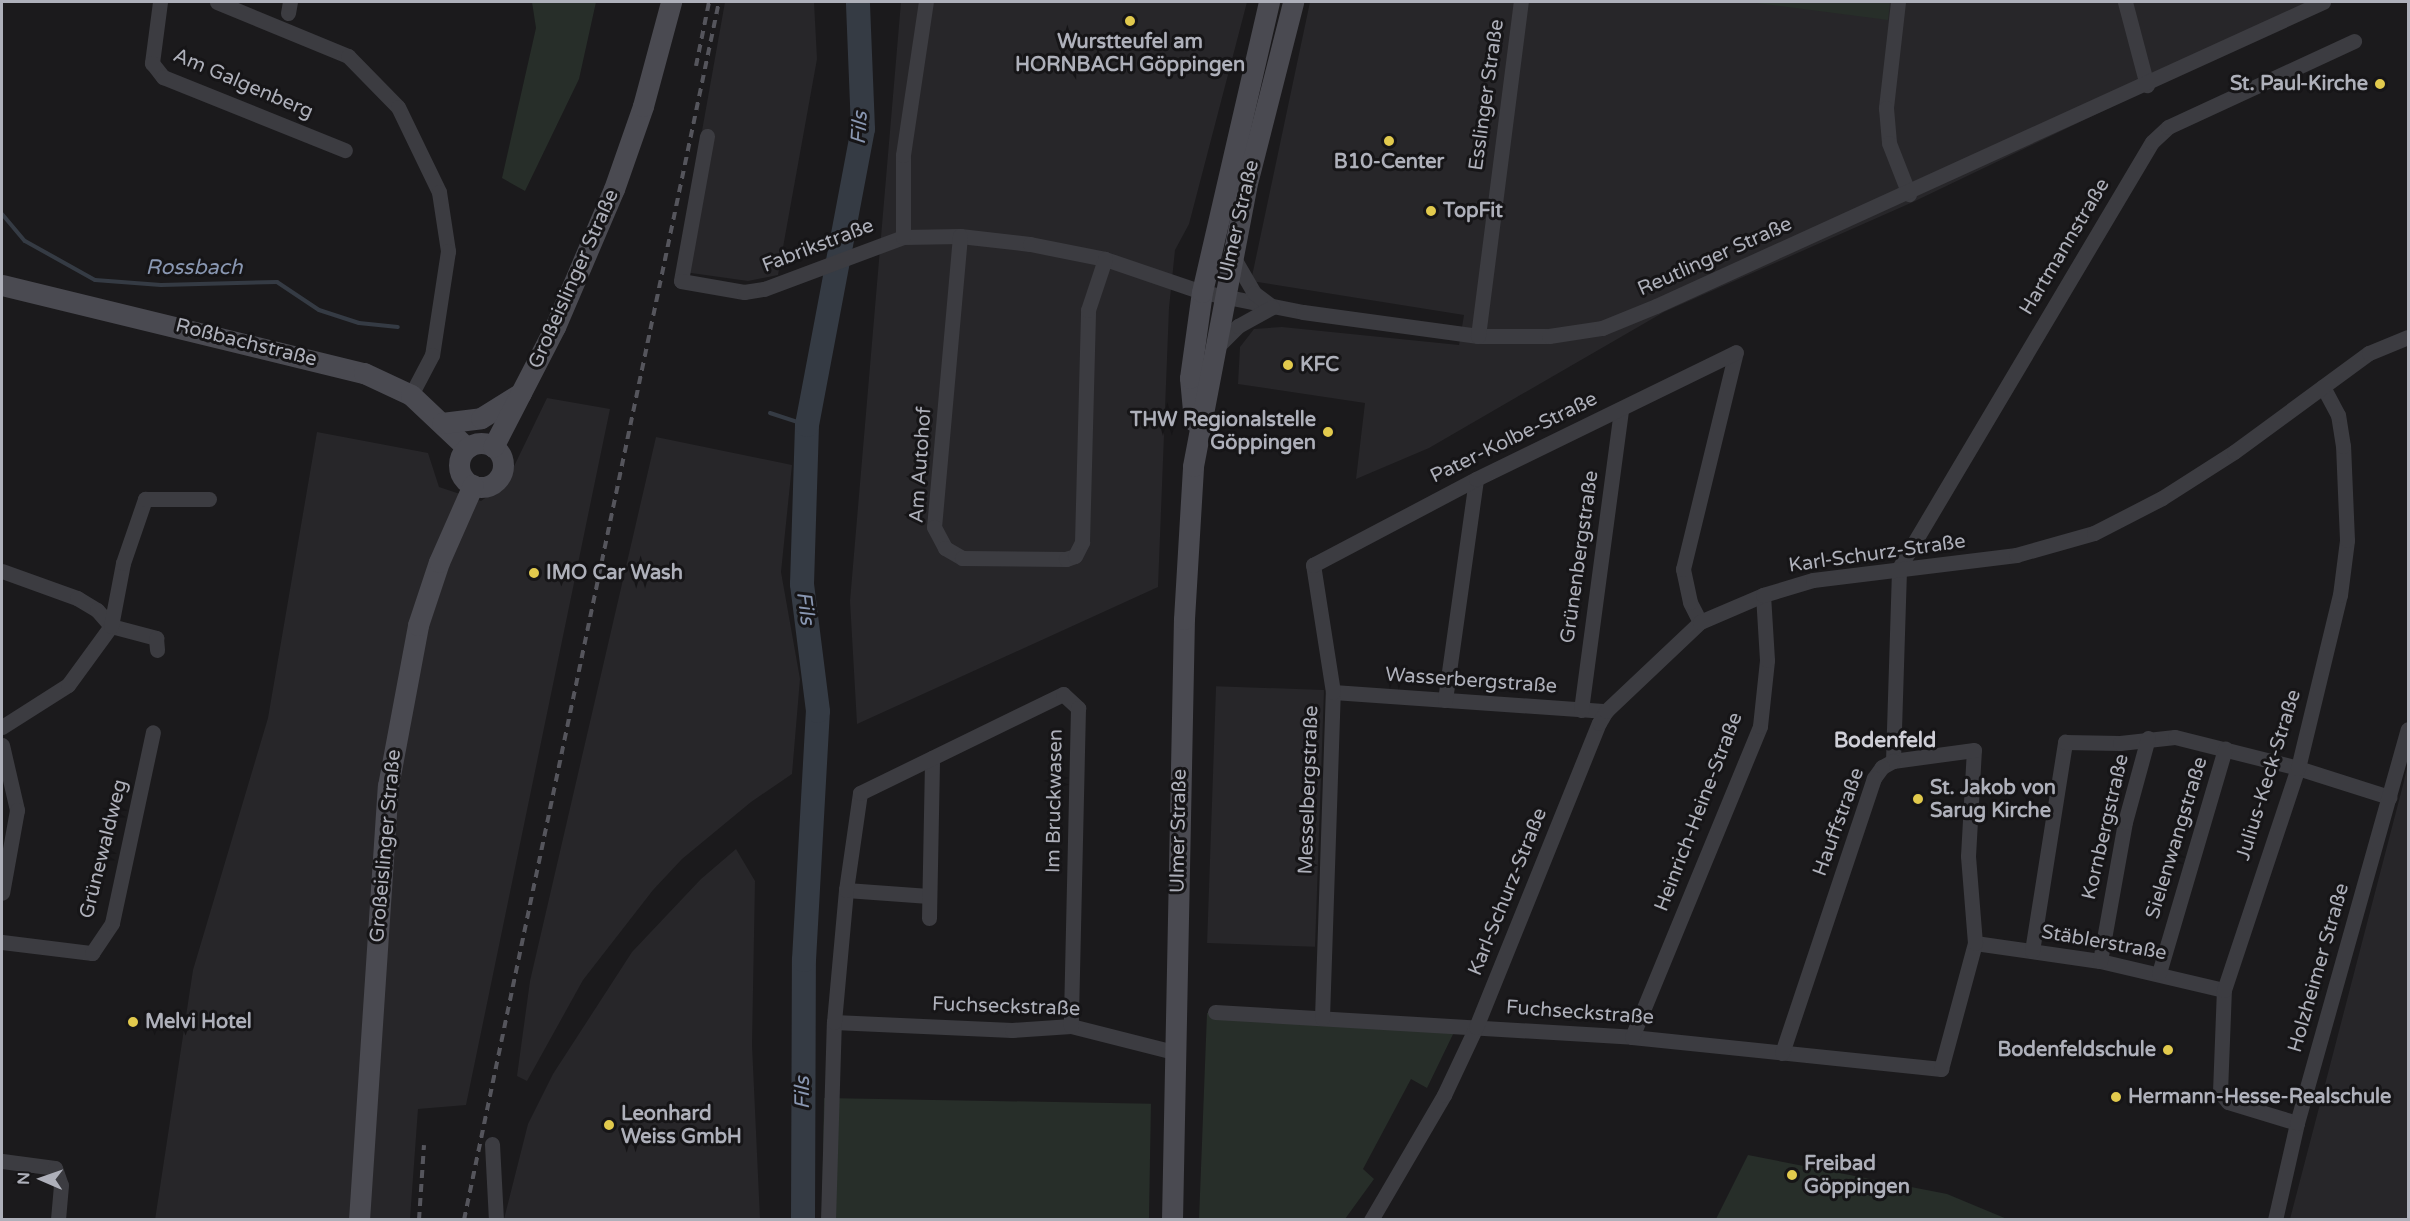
<!DOCTYPE html>
<meta charset="utf-8">
<style>
body{margin:0}
#map{position:relative;width:2410px;height:1221px;overflow:hidden;background:#1b1a1c;font-family:"Varela Round",sans-serif}
div>[style]{position:absolute}
[style*='--x']{left:calc(var(--x)*1px);top:calc(var(--y)*1px);width:calc(var(--w)*1px);rotate:calc(var(--a)*1deg)}
.built>*{inset:0;background:#272629;transform-origin:0 0}
.green>*{inset:0;background:#272e29;transform-origin:0 0}
.stream>*{height:4px;margin:-2px;padding:0 2px;transform-origin:2px;border-radius:2px;background:#353b44}
.river>*{height:24px;margin:-12px;padding:0 12px;transform-origin:12px;border-radius:12px;background:#353b44}
.street>*{height:15px;margin:-7.5px;padding:0 7.5px;transform-origin:7.5px;border-radius:7.5px;background:#3c3c41}
.secondary>*{height:21px;margin:-10.5px;padding:0 10.5px;transform-origin:10.5px;border-radius:10.5px;background:#4a4a51}
.secondary>.ring{margin:-10.5px;padding:0;box-sizing:content-box;background:none;border:21px solid #4a4a51;border-radius:50%}
.rail>*{height:4px;margin-top:-2px;transform-origin:0;background:repeating-linear-gradient(90deg,#55555c 0 8px,transparent 0 14px)}
.dots>*{width:16px;height:16px;translate:-50% -50%;box-sizing:border-box;border:3px solid #161517;border-radius:50%}
span{translate:-50% -50%;white-space:nowrap;text-align:center;line-height:1.15;-webkit-text-stroke:6px #161517;paint-order:stroke}
.poi-label{font-size:20px;color:#aeb0ba;font-weight:700}
.right{translate:-100% -50%;text-align:right}
.left{translate:0 -50%;text-align:left}
.street-label{font-size:20px;color:#aeb0ba}
.water-label{font-size:21px;color:#8997b2;font-style:italic}
.neighbourhood-label{font-size:21px;color:#cfcfd7;font-weight:700}
.frame{position:absolute;inset:0;border:3px solid #aeb0ba;pointer-events:none}
.north{position:absolute;left:12px;top:1149px;width:60px;height:60px;-webkit-text-stroke:4px #161517;paint-order:stroke;rotate:272deg;font-size:16px;font-weight:700;line-height:24px;text-align:center;color:#aeb0ba}
.north::after{content:'';display:block;margin:auto;width:21px;height:27px;background:#aeb0ba;clip-path:polygon(50% 0,100% 100%,50% 72%,0 100%)}
</style>
<div id="map">
<div class="built">
<i style="clip-path:polygon(725px 2px,814px 2px,817px 59px,778px 275px,748px 281px,677px 271px)"></i>
<i style="clip-path:polygon(901px 2px,1247px 2px,1189px 224px,1175px 250px,1169px 308px,1158px 587px,857px 724px,850px 601px)"></i>
<i style="clip-path:polygon(1310px 2px,2330px 2px,1913px 202px,1664px 312px,1429px 448px,1356px 479px,1365px 403px,1238px 384px,1240px 347px,1254px 329px,1282px 327px,1459px 345px,1464px 315px,1251px 281px)"></i>
<i style="clip-path:polygon(547px 398px,610px 409px,466px 1105px,418px 1109px,410px 1219px,155px 1220px,193px 970px,268px 718px,317px 432px,428px 453px,439px 487px,481px 501px,506px 483px)"></i>
<i style="clip-path:polygon(656px 437px,792px 465px,781px 572px,800px 679px,792px 774px,751px 802px,682px 859px,653px 890px,583px 980px,527px 1081px,517px 1076px,530px 981px)"></i>
<i style="left:1324px;top:690px;width:257px;height:108px;rotate:92deg"></i>
<i style="clip-path:polygon(2408px 763px,2408px 1219px,2290px 1219px,2403px 785px)"></i>
<i style="clip-path:polygon(736px 849px,755px 881px,752px 1045px,760px 1219px,504px 1219px,528px 1124px,553px 1074px,632px 952px,701px 879px)"></i>
</div>
<div class="green">
<i style="clip-path:polygon(532px 2px,596px 2px,579px 79px,525px 191px,502px 178px,536px 28px)"></i>
<i style="clip-path:polygon(1748px 2px,1890px 2px,1888px 20px)"></i>
<i style="clip-path:polygon(1207px 1013px,1456px 1028px,1427px 1088px,1411px 1079px,1363px 1169px,1374px 1179px,1345px 1219px,1199px 1220px)"></i>
<i style="left:824px;top:1098px;width:327px;height:122px;rotate:1deg"></i>
<i style="clip-path:polygon(1748px 1155px,1947px 1194px,2007px 1219px,1716px 1219px)"></i>
</div>
<div class="stream">
<i style="--x:2;--y:214;--w:35;--a:50"></i>
<i style="--x:25;--y:241;--w:80;--a:29.1"></i>
<i style="--x:95;--y:280;--w:66;--a:4.3"></i>
<i style="--x:161;--y:285;--w:116;--a:-1.5"></i>
<i style="--x:277;--y:282;--w:50;--a:33.7"></i>
<i style="--x:319;--y:310;--w:42;--a:18"></i>
<i style="--x:359;--y:323;--w:39;--a:6"></i>
<i style="--x:770;--y:413;--w:39;--a:18"></i>
</div>
<div class="river">
<i style="--x:803;--y:1220;--w:260;--a:-89.8"></i>
<i style="--x:804;--y:960;--w:249;--a:-86.8"></i>
<i style="--x:818;--y:711;--w:128;--a:-97.2"></i>
<i style="--x:802;--y:584;--w:159;--a:-88.2"></i>
<i style="--x:807;--y:425;--w:301;--a:-79.3"></i>
<i style="--x:863;--y:129;--w:127;--a:-92.3"></i>
</div>
<div class="street">
<i style="--x:160;--y:2;--w:62;--a:97.5"></i>
<i style="--x:152;--y:63;--w:18;--a:52"></i>
<i style="--x:163;--y:77;--w:196;--a:21.9"></i>
<i style="--x:217;--y:2;--w:142;--a:22.4"></i>
<i style="--x:348;--y:56;--w:71;--a:45.6"></i>
<i style="--x:398;--y:107;--w:94;--a:64.2"></i>
<i style="--x:439;--y:192;--w:60;--a:81.3"></i>
<i style="--x:448;--y:251;--w:105;--a:98.7"></i>
<i style="--x:432;--y:355;--w:45;--a:117.7"></i>
<i style="--x:1898;--y:2;--w:107;--a:96.5"></i>
<i style="--x:1886;--y:108;--w:35;--a:85"></i>
<i style="--x:1889;--y:143;--w:55;--a:68.6"></i>
<i style="--x:2125;--y:2;--w:86;--a:75.2"></i>
<i style="--x:288;--y:13;--w:11;--a:-80"></i>
<i style="--x:707;--y:136;--w:147;--a:100.2"></i>
<i style="--x:681;--y:281;--w:64;--a:9.9"></i>
<i style="--x:744;--y:292;--w:20;--a:-9"></i>
<i style="--x:764;--y:289;--w:148;--a:-20.5"></i>
<i style="--x:903;--y:237;--w:57;--a:-1"></i>
<i style="--x:960;--y:236;--w:70;--a:6.5"></i>
<i style="--x:1030;--y:244;--w:76;--a:11.3"></i>
<i style="--x:1105;--y:259;--w:102;--a:18.8"></i>
<i style="--x:1202;--y:292;--w:103;--a:11.2"></i>
<i style="--x:1303;--y:312;--w:177;--a:7.8"></i>
<i style="--x:1478;--y:336;--w:71;--a:0"></i>
<i style="--x:1549;--y:336;--w:54;--a:-8.6"></i>
<i style="--x:1602;--y:328;--w:58;--a:-22.2"></i>
<i style="--x:1656;--y:306;--w:733;--a:-24.5"></i>
<i style="--x:960;--y:236;--w:292;--a:95.1"></i>
<i style="--x:934;--y:527;--w:24;--a:62"></i>
<i style="--x:945;--y:548;--w:20;--a:30"></i>
<i style="--x:962;--y:558;--w:104;--a:0.6"></i>
<i style="--x:1066;--y:559;--w:9;--a:-18"></i>
<i style="--x:1075;--y:556;--w:16;--a:-63"></i>
<i style="--x:1082;--y:542;--w:232;--a:-88.5"></i>
<i style="--x:1088;--y:310;--w:54;--a:-71.6"></i>
<i style="--x:903;--y:237;--w:82;--a:-90"></i>
<i style="--x:903;--y:155;--w:155;--a:-81.5"></i>
<i style="--x:1232;--y:255;--w:44;--a:59.9"></i>
<i style="--x:1254;--y:293;--w:20;--a:37"></i>
<i style="--x:1478;--y:336;--w:337;--a:-82.7"></i>
<i style="--x:1215;--y:349;--w:33;--a:-45"></i>
<i style="--x:1238;--y:326;--w:39;--a:-29"></i>
<i style="--x:2;--y:571;--w:80;--a:19.8"></i>
<i style="--x:77;--y:598;--w:23;--a:31"></i>
<i style="--x:97;--y:610;--w:21;--a:49"></i>
<i style="--x:111;--y:626;--w:47;--a:14.9"></i>
<i style="--x:156;--y:638;--w:12;--a:85"></i>
<i style="--x:1700;--y:622;--w:22;--a:-117"></i>
<i style="--x:1690;--y:602;--w:34;--a:-102"></i>
<i style="--x:1683;--y:569;--w:223;--a:-76.3"></i>
<i style="--x:1333;--y:692;--w:274;--a:4"></i>
<i style="--x:1445;--y:700;--w:223;--a:-82"></i>
<i style="--x:1581;--y:710;--w:304;--a:-82.4"></i>
<i style="--x:2;--y:727;--w:78;--a:-32.5"></i>
<i style="--x:68;--y:685;--w:73;--a:-53.9"></i>
<i style="--x:111;--y:626;--w:64;--a:-79.2"></i>
<i style="--x:123;--y:563;--w:68;--a:-71"></i>
<i style="--x:145;--y:499;--w:64;--a:0"></i>
<i style="--x:2;--y:745;--w:67;--a:77"></i>
<i style="--x:17;--y:810;--w:84;--a:100.2"></i>
<i style="--x:1893;--y:761;--w:193;--a:-88.2"></i>
<i style="--x:1899;--y:568;--w:495;--a:-59.3"></i>
<i style="--x:2152;--y:142;--w:22;--a:-43"></i>
<i style="--x:2168;--y:127;--w:205;--a:-24.8"></i>
<i style="--x:846;--y:890;--w:83;--a:4.1"></i>
<i style="--x:929;--y:918;--w:160;--a:-88.9"></i>
<i style="--x:2;--y:942;--w:91;--a:7"></i>
<i style="--x:92;--y:953;--w:36;--a:-56"></i>
<i style="--x:112;--y:923;--w:195;--a:-77.9"></i>
<i style="--x:1975;--y:943;--w:126;--a:8.2"></i>
<i style="--x:2100;--y:961;--w:127;--a:13.2"></i>
<i style="--x:2032;--y:951;--w:212;--a:-81"></i>
<i style="--x:2065;--y:742;--w:55;--a:1"></i>
<i style="--x:2120;--y:743;--w:55;--a:-6.2"></i>
<i style="--x:2175;--y:737;--w:127;--a:14.1"></i>
<i style="--x:2298;--y:768;--w:96;--a:17.7"></i>
<i style="--x:2100;--y:961;--w:141;--a:-79.8"></i>
<i style="--x:2125;--y:822;--w:87;--a:-74.7"></i>
<i style="--x:2159;--y:973;--w:234;--a:-73.6"></i>
<i style="--x:1215;--y:1012;--w:418;--a:3.4"></i>
<i style="--x:1632;--y:1037;--w:311;--a:5.9"></i>
<i style="--x:1941;--y:1069;--w:131;--a:-74.9"></i>
<i style="--x:1975;--y:943;--w:87;--a:-94.6"></i>
<i style="--x:1968;--y:856;--w:106;--a:-86.8"></i>
<i style="--x:1974;--y:750;--w:82;--a:172.3"></i>
<i style="--x:1893;--y:761;--w:13;--a:151"></i>
<i style="--x:1882;--y:767;--w:14;--a:126"></i>
<i style="--x:1874;--y:778;--w:290;--a:108.5"></i>
<i style="--x:1322;--y:1018;--w:326;--a:-88.1"></i>
<i style="--x:1333;--y:692;--w:129;--a:-98.9"></i>
<i style="--x:1313;--y:565;--w:184;--a:-27.8"></i>
<i style="--x:1476;--y:479;--w:289;--a:-26"></i>
<i style="--x:834;--y:1022;--w:178;--a:2.6"></i>
<i style="--x:1012;--y:1030;--w:59;--a:-3.9"></i>
<i style="--x:1071;--y:1026;--w:106;--a:14.2"></i>
<i style="--x:1632;--y:1037;--w:336;--a:-67.6"></i>
<i style="--x:1760;--y:726;--w:66;--a:-83.9"></i>
<i style="--x:1767;--y:660;--w:65;--a:-93.5"></i>
<i style="--x:2297;--y:1123;--w:72;--a:-163.1"></i>
<i style="--x:2228;--y:1102;--w:13;--a:-129"></i>
<i style="--x:2220;--y:1092;--w:102;--a:-87.8"></i>
<i style="--x:2224;--y:990;--w:234;--a:-71.6"></i>
<i style="--x:2298;--y:768;--w:178;--a:-76.4"></i>
<i style="--x:2340;--y:595;--w:55;--a:-82.7"></i>
<i style="--x:2347;--y:540;--w:94;--a:-92.4"></i>
<i style="--x:2343;--y:446;--w:31;--a:-99"></i>
<i style="--x:2338;--y:415;--w:32;--a:-118"></i>
<i style="--x:492;--y:1144;--w:76;--a:87"></i>
<i style="--x:2;--y:1161;--w:53;--a:7.5"></i>
<i style="--x:55;--y:1168;--w:18;--a:71"></i>
<i style="--x:61;--y:1185;--w:35;--a:95"></i>
<i style="--x:828;--y:1220;--w:198;--a:-88.3"></i>
<i style="--x:834;--y:1022;--w:133;--a:-84.8"></i>
<i style="--x:846;--y:890;--w:98;--a:-81.8"></i>
<i style="--x:860;--y:793;--w:226;--a:-26"></i>
<i style="--x:1063;--y:694;--w:21;--a:43"></i>
<i style="--x:1078;--y:708;--w:318;--a:91.3"></i>
<i style="--x:1371;--y:1220;--w:145;--a:-59.7"></i>
<i style="--x:1444;--y:1095;--w:75;--a:-64.8"></i>
<i style="--x:1476;--y:1027;--w:328;--a:-68"></i>
<i style="--x:1599;--y:723;--w:14;--a:-60"></i>
<i style="--x:1606;--y:711;--w:129;--a:-43.4"></i>
<i style="--x:1700;--y:622;--w:69;--a:-23.2"></i>
<i style="--x:1763;--y:595;--w:52;--a:-16.7"></i>
<i style="--x:1813;--y:580;--w:205;--a:-7"></i>
<i style="--x:2016;--y:555;--w:81;--a:-15.8"></i>
<i style="--x:2094;--y:533;--w:76;--a:-27.2"></i>
<i style="--x:2162;--y:498;--w:85;--a:-32.6"></i>
<i style="--x:2234;--y:452;--w:167;--a:-36.3"></i>
<i style="--x:2369;--y:353;--w:42;--a:-22.3"></i>
<i style="--x:2275;--y:1220;--w:99;--a:-77.2"></i>
<i style="--x:2297;--y:1123;--w:409;--a:-74.3"></i>
</div>
<div class="secondary">
<i style="--x:2;--y:285;--w:373;--a:13.7"></i>
<i style="--x:364;--y:373;--w:52;--a:25.1"></i>
<i style="--x:411;--y:395;--w:77;--a:43.4"></i>
<i style="--x:1194;--y:421;--w:43;--a:-95.3"></i>
<i style="--x:1190;--y:378;--w:87;--a:-82.1"></i>
<i style="--x:1202;--y:292;--w:298;--a:-77"></i>
<i style="--x:442;--y:423;--w:39;--a:-7"></i>
<i style="--x:481;--y:418;--w:47;--a:-32"></i>
<i class="ring" style="left:459px;top:443px;width:23px;height:23px"></i>
<i style="--x:493;--y:447;--w:135;--a:-62.7"></i>
<i style="--x:555;--y:327;--w:150;--a:-66.9"></i>
<i style="--x:614;--y:189;--w:88;--a:-70.7"></i>
<i style="--x:643;--y:106;--w:108;--a:-74.9"></i>
<i style="--x:359;--y:1220;--w:435;--a:-86.2"></i>
<i style="--x:388;--y:786;--w:164;--a:-79.4"></i>
<i style="--x:418;--y:625;--w:66;--a:-71.6"></i>
<i style="--x:439;--y:562;--w:84;--a:-66.2"></i>
<i style="--x:1172;--y:1220;--w:601;--a:-88.86"></i>
<i style="--x:1184;--y:619;--w:153;--a:-86.6"></i>
<i style="--x:1193;--y:466;--w:284;--a:-79.2"></i>
<i style="--x:1246;--y:187;--w:191;--a:-75.7"></i>
</div>
<div class="rail">
<i style="--x:696;--y:66;--w:65;--a:-78.5"></i>
<i style="--x:419;--y:1220;--w:75;--a:-86.2"></i>
<i style="--x:464;--y:1220;--w:1244;--a:-78.18"></i>
</div>
<div class="dots">
<i style="left:1130px;top:21px;background:#e2ca4d"></i>
<i style="left:2380px;top:84px;background:#e2ca4d"></i>
<i style="left:1389px;top:141px;background:#e2ca4d"></i>
<i style="left:1431px;top:211px;background:#e2ca4d"></i>
<i style="left:1288px;top:365px;background:#e2ca4d"></i>
<i style="left:1328px;top:432px;background:#e2ca4d"></i>
<i style="left:534px;top:573px;background:#e2ca4d"></i>
<i style="left:1918px;top:799px;background:#e2ca4d"></i>
<i style="left:133px;top:1022px;background:#e2ca4d"></i>
<i style="left:2168px;top:1050px;background:#e2ca4d"></i>
<i style="left:2116px;top:1097px;background:#e2ca4d"></i>
<i style="left:609px;top:1125px;background:#e2ca4d"></i>
<i style="left:1792px;top:1175px;background:#e2ca4d"></i>
</div>
<div class="poi-label">
<span style="left:1130px;top:54px">Wurstteufel am<br>HORNBACH Göppingen</span>
<span class="right" style="left:2368px;top:84px">St. Paul-Kirche</span>
<span style="left:1389px;top:162px">B10-Center</span>
<span class="left" style="left:1443px;top:211px">TopFit</span>
<span class="left" style="left:1300px;top:365px">KFC</span>
<span class="right" style="left:1316px;top:432px">THW Regionalstelle<br>Göppingen</span>
<span class="left" style="left:546px;top:573px">IMO Car Wash</span>
<span class="left" style="left:1930px;top:800px">St. Jakob von<br>Sarug Kirche</span>
<span class="left" style="left:145px;top:1022px">Melvi Hotel</span>
<span class="right" style="left:2156px;top:1050px">Bodenfeldschule</span>
<span class="left" style="left:2128px;top:1097px">Hermann-Hesse-Realschule</span>
<span class="left" style="left:621px;top:1126px">Leonhard<br>Weiss GmbH</span>
<span class="left" style="left:1804px;top:1176px">Freibad<br>Göppingen</span>
</div>
<div class="street-label">
<span style="left:243px;top:84px;rotate:23deg">Am Galgenberg</span>
<span style="left:1487px;top:95px;rotate:-82deg">Esslinger Straße</span>
<span style="left:1239px;top:221px;rotate:-77deg">Ulmer Straße</span>
<span style="left:818px;top:246px;rotate:-21deg">Fabrikstraße</span>
<span style="left:2065px;top:247px;rotate:-59deg">Hartmannstraße</span>
<span style="left:1715px;top:257px;rotate:-24deg">Reutlinger Straße</span>
<span style="left:574px;top:279px;rotate:-66deg">Großeislinger Straße</span>
<span style="left:246px;top:343px;rotate:14deg">Roßbachstraße</span>
<span style="left:1514px;top:438px;rotate:-26deg">Pater-Kolbe-Straße</span>
<span style="left:921px;top:465px;rotate:-86deg">Am Autohof</span>
<span style="left:1877px;top:554px;rotate:-8deg">Karl-Schurz-Straße</span>
<span style="left:1580px;top:557px;rotate:-82deg">Grünenbergstraße</span>
<span style="left:1471px;top:681px;rotate:4deg">Wasserbergstraße</span>
<span style="left:2269px;top:775px;rotate:-73deg">Julius-Keck-Straße</span>
<span style="left:1309px;top:790px;rotate:-88deg">Messelbergstraße</span>
<span style="left:1055px;top:801px;rotate:-89deg">Im Bruckwasen</span>
<span style="left:1699px;top:812px;rotate:-69deg">Heinrich-Heine-Straße</span>
<span style="left:1839px;top:822px;rotate:-70deg">Hauffstraße</span>
<span style="left:2106px;top:827px;rotate:-77deg">Kornbergstraße</span>
<span style="left:1179px;top:831px;rotate:-89deg">Ulmer Straße</span>
<span style="left:2177px;top:838px;rotate:-73deg">Sielenwangstraße</span>
<span style="left:386px;top:846px;rotate:-85deg">Großeislinger Straße</span>
<span style="left:104px;top:849px;rotate:-76deg">Grünewaldweg</span>
<span style="left:1508px;top:892px;rotate:-68deg">Karl-Schurz-Straße</span>
<span style="left:2104px;top:943px;rotate:10deg">Stäblerstraße</span>
<span style="left:2319px;top:968px;rotate:-74deg">Holzheimer Straße</span>
<span style="left:1006px;top:1007px;rotate:2deg">Fuchseckstraße</span>
<span style="left:1580px;top:1013px;rotate:4deg">Fuchseckstraße</span>
</div>
<div class="water-label">
<span style="left:860px;top:128px;rotate:-86deg">Fils</span>
<span style="left:194px;top:268px">Rossbach</span>
<span style="left:805px;top:608px;rotate:83deg">Fils</span>
<span style="left:803px;top:1093px;rotate:-90deg">Fils</span>
</div>
<div class="neighbourhood-label">
<span style="left:1885px;top:741px">Bodenfeld</span>
</div>
<div class="frame"></div>
<div class="north">N</div>
</div>
